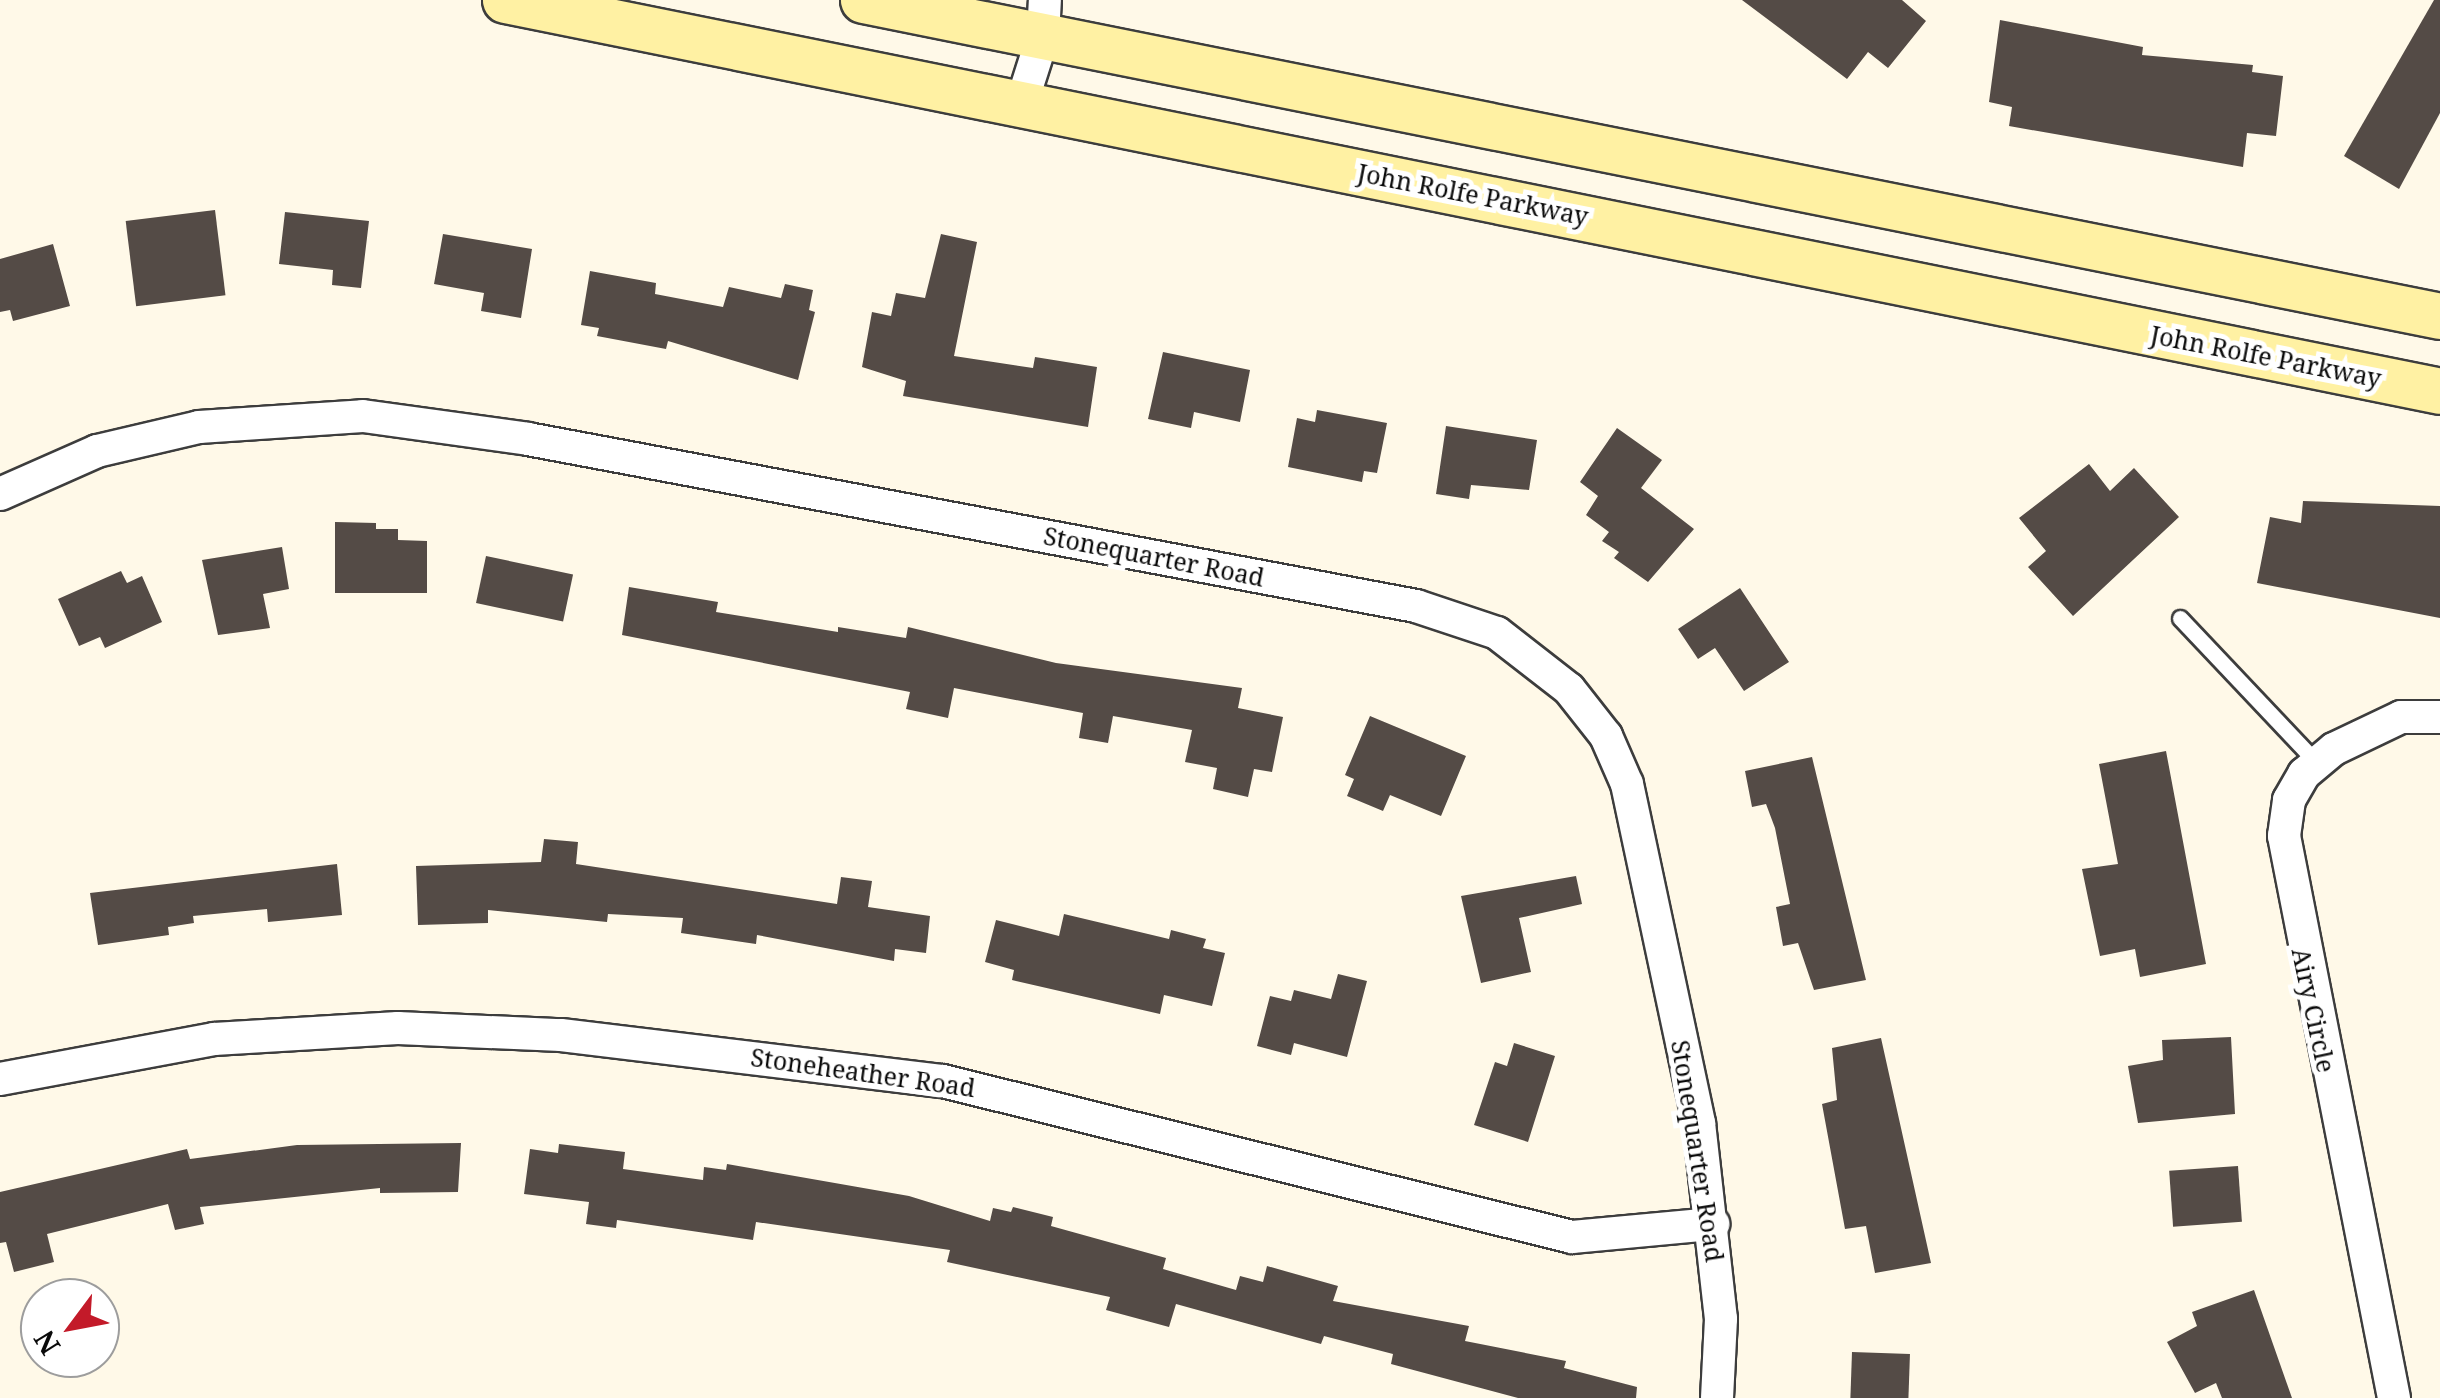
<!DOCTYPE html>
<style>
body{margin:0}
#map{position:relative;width:2440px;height:1398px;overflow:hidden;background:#fff9e8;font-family:"Noto Serif",serif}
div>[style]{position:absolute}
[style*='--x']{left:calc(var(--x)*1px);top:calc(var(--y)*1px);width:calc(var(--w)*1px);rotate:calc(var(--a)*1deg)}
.building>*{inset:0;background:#544b46;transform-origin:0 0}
.roads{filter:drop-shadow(2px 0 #3d3d3d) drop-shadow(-2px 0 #3d3d3d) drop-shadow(0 2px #3d3d3d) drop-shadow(0 -2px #3d3d3d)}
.service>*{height:15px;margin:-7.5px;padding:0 7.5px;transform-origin:7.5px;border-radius:7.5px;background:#fff}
.minor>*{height:32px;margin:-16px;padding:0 16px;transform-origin:16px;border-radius:16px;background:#fff}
.secondary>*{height:45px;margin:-22.5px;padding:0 22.5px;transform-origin:22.5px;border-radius:22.5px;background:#fff1a3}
span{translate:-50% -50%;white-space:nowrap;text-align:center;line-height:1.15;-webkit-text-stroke:10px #fff;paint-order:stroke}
.street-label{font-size:25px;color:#0a0a0a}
.north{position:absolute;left:20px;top:1278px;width:100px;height:100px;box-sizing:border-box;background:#fff;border:2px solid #9d9d9d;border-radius:50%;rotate:238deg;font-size:28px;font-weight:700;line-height:40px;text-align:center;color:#0a0a0a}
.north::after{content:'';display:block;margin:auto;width:35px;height:45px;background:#c31a29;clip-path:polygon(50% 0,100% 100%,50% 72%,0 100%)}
</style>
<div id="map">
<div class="building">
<i style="clip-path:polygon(1742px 0,1902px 0,1926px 21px,1888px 68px,1868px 52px,1847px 79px)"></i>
<i style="clip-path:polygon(2434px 0,2440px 0,2440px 113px,2399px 189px,2344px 156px)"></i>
<i style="clip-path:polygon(2000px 20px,2143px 47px,2142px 55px,2253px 65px,2252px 72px,2283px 76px,2276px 136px,2247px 133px,2243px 167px,2009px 126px,2012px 107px,1989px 102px)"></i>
<i style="left:215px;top:210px;width:86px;height:90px;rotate:83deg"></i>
<i style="clip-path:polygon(285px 212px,369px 221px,361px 288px,332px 285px,333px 270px,279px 264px)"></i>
<i style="clip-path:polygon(443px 234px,532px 249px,521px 318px,481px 311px,484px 293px,434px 284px)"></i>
<i style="clip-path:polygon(941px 234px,977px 242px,954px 356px,1033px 368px,1035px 357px,1097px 367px,1088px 427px,903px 396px,906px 381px,862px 367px,872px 312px,891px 316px,896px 293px,925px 298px)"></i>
<i style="clip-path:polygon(53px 244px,70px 306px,13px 321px,10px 310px,0 312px,0 259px)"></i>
<i style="clip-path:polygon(590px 271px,656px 283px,655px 294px,723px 307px,729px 287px,781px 298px,785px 284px,813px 290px,809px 310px,815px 312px,798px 380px,668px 341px,666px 349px,597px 336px,599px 328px,581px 325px)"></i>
<i style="clip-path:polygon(1163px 352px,1250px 370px,1240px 422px,1194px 412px,1191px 428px,1148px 419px)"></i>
<i style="clip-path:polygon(1317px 410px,1387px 423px,1377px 473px,1364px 471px,1362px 482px,1288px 467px,1297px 418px,1315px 422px)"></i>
<i style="clip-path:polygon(1446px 426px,1537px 440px,1529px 490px,1471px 485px,1469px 499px,1436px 494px)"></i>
<i style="clip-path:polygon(1617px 428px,1662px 460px,1641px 488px,1694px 529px,1648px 582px,1614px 558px,1619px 552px,1602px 541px,1609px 532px,1586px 515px,1598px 496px,1580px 482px)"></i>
<i style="clip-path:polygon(2089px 464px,2110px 491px,2134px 468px,2179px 517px,2073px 616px,2028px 567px,2046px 551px,2019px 518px)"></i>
<i style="clip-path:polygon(2303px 501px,2440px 506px,2440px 618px,2257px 583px,2270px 517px,2301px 523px)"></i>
<i style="clip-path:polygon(335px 522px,376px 523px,376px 529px,398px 529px,398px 540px,427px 541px,427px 593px,335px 593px)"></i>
<i style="clip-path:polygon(282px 547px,289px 589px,263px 594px,270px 628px,218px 635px,202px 560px)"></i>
<i style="left:486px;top:556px;width:89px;height:48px;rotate:12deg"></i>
<i style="clip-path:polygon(121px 571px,127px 583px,142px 576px,162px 622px,105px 648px,100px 637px,79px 646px,58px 599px)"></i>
<i style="clip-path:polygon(629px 587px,718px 602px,716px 612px,838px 632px,838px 627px,906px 638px,908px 627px,1056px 663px,1242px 688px,1238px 708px,1283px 717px,1272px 772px,1254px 769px,1248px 797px,1213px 789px,1217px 768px,1185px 762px,1192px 730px,1113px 716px,1108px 743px,1079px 738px,1083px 713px,954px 688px,948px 718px,906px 709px,910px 692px,622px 635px)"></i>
<i style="clip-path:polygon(1740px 588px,1789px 662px,1744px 691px,1715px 648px,1698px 659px,1678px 629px)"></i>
<i style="clip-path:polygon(1370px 716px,1466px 756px,1441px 816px,1390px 795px,1383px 811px,1347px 796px,1354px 779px,1345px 775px)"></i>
<i style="clip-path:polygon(2166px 751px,2206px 964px,2140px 977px,2135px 949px,2100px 956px,2082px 869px,2118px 864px,2099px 764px)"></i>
<i style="clip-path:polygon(1812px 757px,1866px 980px,1814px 990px,1798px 943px,1783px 946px,1776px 907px,1790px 904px,1775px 828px,1766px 804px,1752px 807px,1745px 771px)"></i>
<i style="clip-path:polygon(544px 839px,578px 842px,576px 864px,837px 904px,841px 877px,872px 881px,868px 907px,930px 916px,926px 953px,895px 949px,894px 961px,757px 935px,756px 944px,681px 933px,683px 918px,608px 914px,607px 922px,488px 910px,488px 923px,418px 925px,416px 866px,541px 862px)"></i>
<i style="clip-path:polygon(337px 864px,342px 915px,268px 922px,267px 909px,193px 916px,194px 923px,168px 927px,169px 935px,98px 945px,90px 893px)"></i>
<i style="clip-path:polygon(1576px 876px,1582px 904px,1519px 918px,1531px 972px,1481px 983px,1461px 896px)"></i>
<i style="clip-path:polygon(1064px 914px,1169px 939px,1171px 930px,1206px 939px,1203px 948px,1225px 953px,1212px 1006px,1164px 995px,1160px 1014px,1012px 980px,1014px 970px,985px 962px,996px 920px,1059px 936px)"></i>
<i style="clip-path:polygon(1338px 974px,1367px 981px,1347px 1057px,1294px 1043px,1291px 1055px,1257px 1046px,1270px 996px,1291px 1001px,1294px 990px,1331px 999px)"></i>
<i style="clip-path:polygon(2231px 1037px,2235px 1114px,2138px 1123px,2128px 1066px,2163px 1060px,2162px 1040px)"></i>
<i style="clip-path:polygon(1881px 1038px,1931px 1263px,1875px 1273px,1866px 1226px,1845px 1229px,1822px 1104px,1837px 1100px,1832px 1048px)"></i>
<i style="clip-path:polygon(1514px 1043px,1555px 1056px,1528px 1142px,1474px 1125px,1495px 1062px,1507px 1066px)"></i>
<i style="clip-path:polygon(461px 1143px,458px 1192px,380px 1193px,380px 1188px,200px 1207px,204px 1224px,175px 1230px,168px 1204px,47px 1234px,54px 1262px,14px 1272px,6px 1242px,0 1243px,0 1192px,187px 1149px,190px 1159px,297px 1145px)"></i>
<i style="clip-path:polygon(559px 1144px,625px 1152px,623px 1169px,703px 1180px,704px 1167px,726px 1170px,727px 1164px,909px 1196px,990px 1221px,993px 1208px,1011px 1212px,1013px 1207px,1053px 1217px,1051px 1226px,1166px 1258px,1163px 1269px,1236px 1290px,1240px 1276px,1263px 1282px,1267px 1266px,1338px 1286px,1333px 1301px,1469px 1326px,1465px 1341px,1566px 1361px,1564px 1368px,1637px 1387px,1636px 1398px,1518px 1398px,1391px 1364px,1393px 1354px,1324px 1336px,1321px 1344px,1176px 1304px,1169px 1327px,1106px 1310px,1110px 1297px,947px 1262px,950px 1250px,756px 1222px,753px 1240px,617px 1220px,616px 1228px,586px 1224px,589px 1202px,524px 1194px,530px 1149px,558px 1153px)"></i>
<i style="left:2238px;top:1166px;width:56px;height:69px;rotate:86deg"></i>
<i style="clip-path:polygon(2254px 1290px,2292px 1398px,2222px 1398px,2216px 1383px,2195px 1393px,2167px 1342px,2197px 1326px,2192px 1312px)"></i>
<i style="left:1852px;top:1352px;width:58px;height:46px;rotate:2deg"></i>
</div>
<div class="roads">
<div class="service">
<i style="--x:2180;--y:618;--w:199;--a:46.6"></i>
</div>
<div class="minor">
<i style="--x:1021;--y:105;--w:72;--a:-72.3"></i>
<i style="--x:1043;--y:36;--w:36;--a:-87"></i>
<i style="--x:0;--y:494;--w:106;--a:-23.9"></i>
<i style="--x:97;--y:451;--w:105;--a:-13.2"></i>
<i style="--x:199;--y:427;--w:164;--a:-3.8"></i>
<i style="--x:363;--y:416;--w:167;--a:7.9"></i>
<i style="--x:528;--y:439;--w:904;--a:10.65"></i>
<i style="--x:1416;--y:606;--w:85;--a:18.4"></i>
<i style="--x:1497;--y:633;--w:91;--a:37.9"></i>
<i style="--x:1569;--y:689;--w:60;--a:51.8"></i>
<i style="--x:1606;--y:736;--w:52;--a:66.4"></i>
<i style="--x:1627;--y:784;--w:347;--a:78"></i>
<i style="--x:1699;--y:1123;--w:197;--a:83.6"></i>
<i style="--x:1721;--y:1319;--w:79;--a:92.9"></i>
<i style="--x:0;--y:1079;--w:218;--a:-10.6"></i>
<i style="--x:214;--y:1039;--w:184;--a:-3.4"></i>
<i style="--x:398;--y:1028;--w:163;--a:2.5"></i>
<i style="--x:561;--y:1035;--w:385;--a:6.9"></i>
<i style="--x:943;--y:1081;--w:648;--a:13.93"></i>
<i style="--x:1572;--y:1237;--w:142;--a:-5.3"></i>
<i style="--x:2394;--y:1398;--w:573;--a:-101.07"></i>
<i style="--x:2284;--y:836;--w:36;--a:-82"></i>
<i style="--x:2289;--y:800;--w:30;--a:-60"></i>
<i style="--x:2304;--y:774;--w:39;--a:-40"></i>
<i style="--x:2334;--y:749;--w:74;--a:-25.5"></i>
<i style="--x:2401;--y:717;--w:39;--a:0"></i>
</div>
<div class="secondary">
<i style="--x:505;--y:0;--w:1974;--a:11.42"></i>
<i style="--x:863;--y:0;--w:1608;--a:11.33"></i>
</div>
</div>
<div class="street-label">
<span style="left:1473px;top:194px;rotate:11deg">John Rolfe Parkway</span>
<span style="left:2266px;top:356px;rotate:11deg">John Rolfe Parkway</span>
<span style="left:1154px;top:556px;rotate:11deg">Stonequarter Road</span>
<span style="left:2314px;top:1010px;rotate:78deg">Airy Circle</span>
<span style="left:863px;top:1072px;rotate:8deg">Stoneheather Road</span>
<span style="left:1698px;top:1151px;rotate:81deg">Stonequarter Road</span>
</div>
<div class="north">N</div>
</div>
